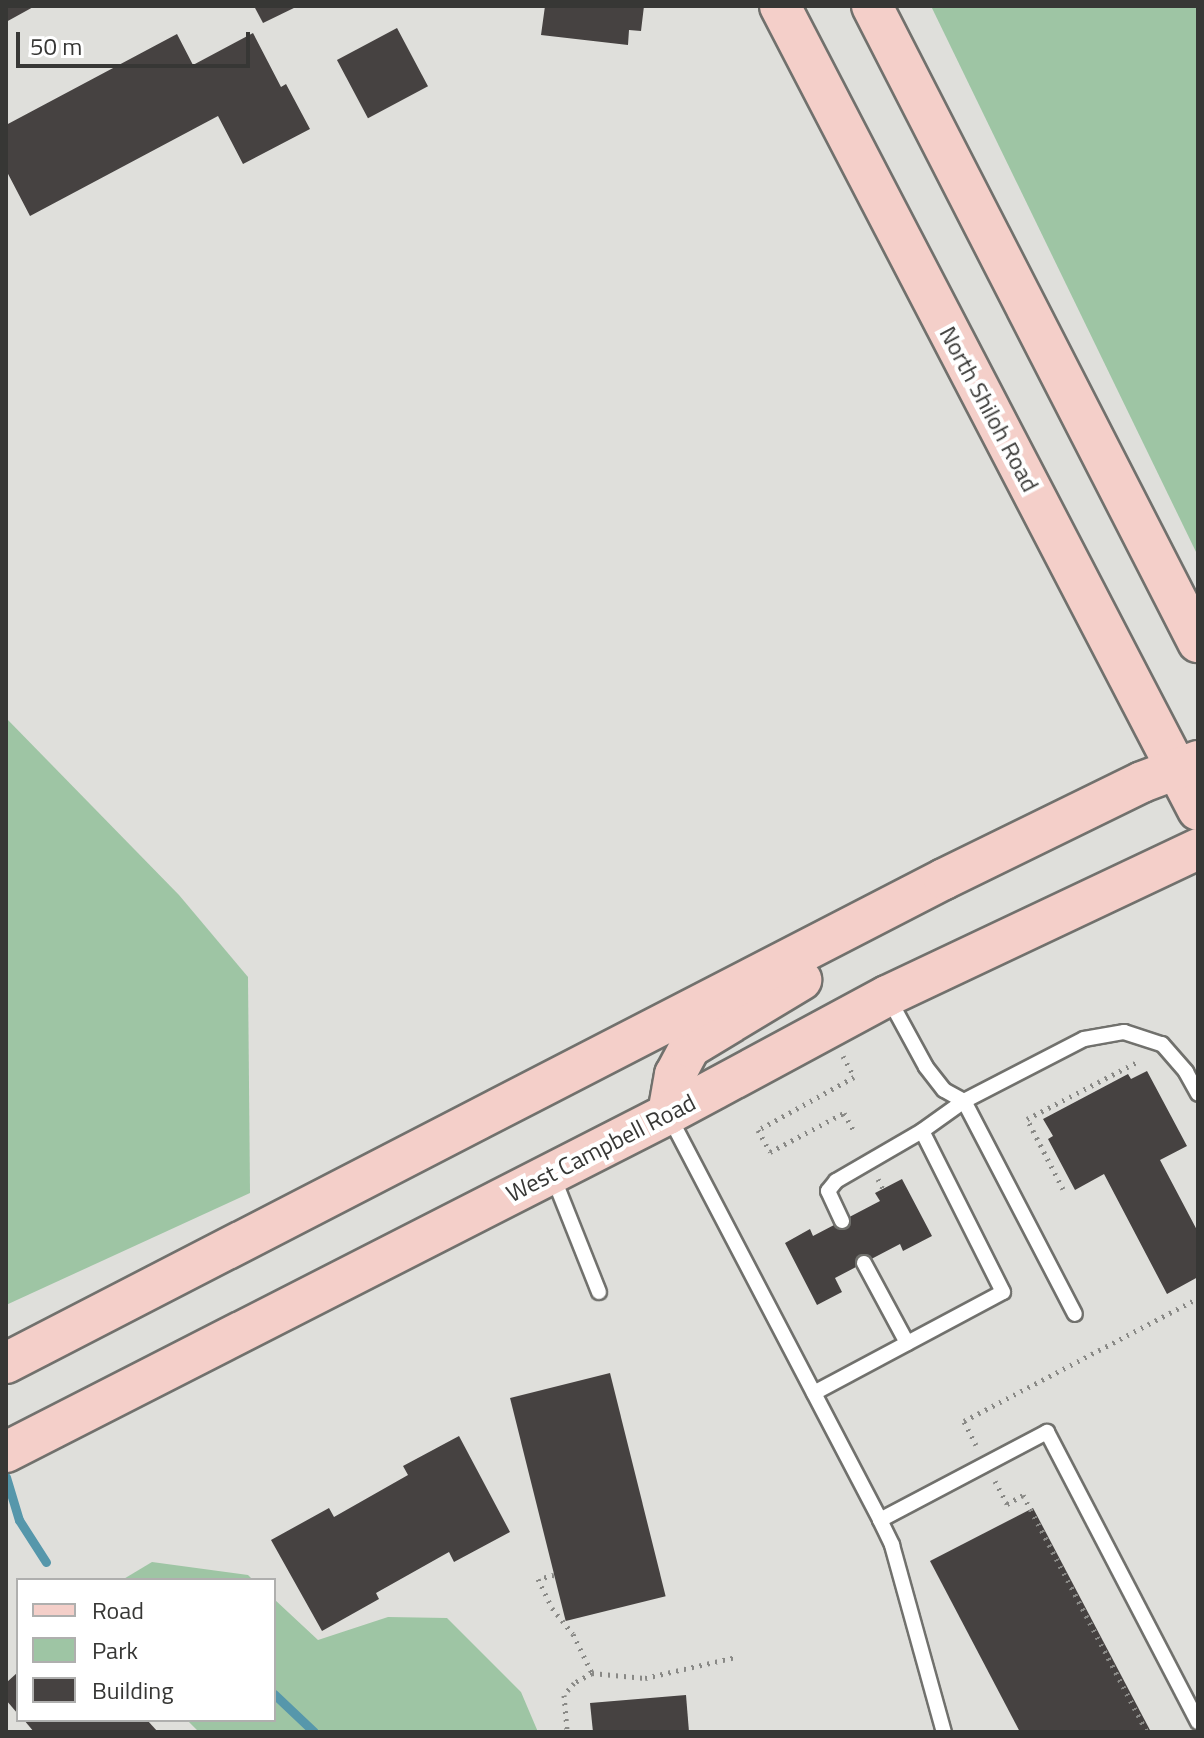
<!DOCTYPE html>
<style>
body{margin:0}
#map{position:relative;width:1204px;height:1738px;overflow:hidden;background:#dfdfdb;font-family:"Titillium Web",sans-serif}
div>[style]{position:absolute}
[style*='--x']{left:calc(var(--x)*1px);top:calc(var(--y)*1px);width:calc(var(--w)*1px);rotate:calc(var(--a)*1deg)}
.green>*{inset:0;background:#9ec5a4}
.stream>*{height:9px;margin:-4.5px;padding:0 4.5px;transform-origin:4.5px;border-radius:4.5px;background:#5697ab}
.building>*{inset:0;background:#464241;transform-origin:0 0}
.path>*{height:5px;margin-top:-2.5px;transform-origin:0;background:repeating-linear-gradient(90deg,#898986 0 2px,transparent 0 8px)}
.roads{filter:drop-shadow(2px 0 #71716d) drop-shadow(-2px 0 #71716d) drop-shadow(0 2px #71716d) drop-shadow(0 -2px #71716d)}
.service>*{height:14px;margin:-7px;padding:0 7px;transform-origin:7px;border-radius:7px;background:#fff}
.secondary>*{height:40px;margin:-20px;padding:0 20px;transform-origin:20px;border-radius:20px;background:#f4cfc9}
span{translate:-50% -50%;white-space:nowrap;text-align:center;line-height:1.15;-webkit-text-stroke:8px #fff;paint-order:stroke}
.street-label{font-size:24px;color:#373735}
.frame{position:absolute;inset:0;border:8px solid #373735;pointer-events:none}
.legend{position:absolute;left:16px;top:1578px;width:260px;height:144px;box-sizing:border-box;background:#fff;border:2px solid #afafae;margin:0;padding:10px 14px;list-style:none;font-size:24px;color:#373735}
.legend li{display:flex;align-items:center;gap:16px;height:40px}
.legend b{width:40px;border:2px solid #afafae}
.scale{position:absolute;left:16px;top:32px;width:234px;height:36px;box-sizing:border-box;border:4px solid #373735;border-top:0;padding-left:10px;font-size:24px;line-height:28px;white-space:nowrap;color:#373735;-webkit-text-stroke:6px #fff;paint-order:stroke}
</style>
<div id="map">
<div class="green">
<i style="clip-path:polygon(931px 6px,1198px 6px,1198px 556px)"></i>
<i style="clip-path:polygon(6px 718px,179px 895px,248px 977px,250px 1193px,6px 1305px)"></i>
<i style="clip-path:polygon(152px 1562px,248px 1575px,253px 1580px,122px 1580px)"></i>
<i style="clip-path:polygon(274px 1599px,318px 1640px,388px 1617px,447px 1618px,521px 1692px,538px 1732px,199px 1732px,187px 1720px,274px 1720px)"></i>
</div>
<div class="stream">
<i style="--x:6;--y:1477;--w:45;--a:73.2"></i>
<i style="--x:19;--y:1520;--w:50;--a:57.3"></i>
<i style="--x:274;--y:1694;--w:55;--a:43.5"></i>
</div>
<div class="building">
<i style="clip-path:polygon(6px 6px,35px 6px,6px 22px)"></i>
<i style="clip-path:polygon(254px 6px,298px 6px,263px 23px)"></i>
<i style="clip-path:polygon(545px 6px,644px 6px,641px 31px,629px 30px,628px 45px,541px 35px)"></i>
<i style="left:397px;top:28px;width:66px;height:68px;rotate:62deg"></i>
<i style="clip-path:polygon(253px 33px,281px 87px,286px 84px,310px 129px,243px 164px,218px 116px,30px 216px,6px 170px,6px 125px,177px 34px,193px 65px)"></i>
<i style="clip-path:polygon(1147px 1071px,1187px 1146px,1160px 1160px,1198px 1232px,1198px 1277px,1167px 1294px,1104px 1174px,1075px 1190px,1048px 1139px,1053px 1136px,1043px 1119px,1128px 1074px,1131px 1079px)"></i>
<i style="clip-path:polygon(902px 1179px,932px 1236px,903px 1251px,900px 1244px,835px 1278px,842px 1292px,817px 1305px,785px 1243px,810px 1229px,813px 1236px,880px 1201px,875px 1193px)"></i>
<i style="left:610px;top:1373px;width:230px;height:103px;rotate:76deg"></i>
<i style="clip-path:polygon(459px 1436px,510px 1532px,454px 1562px,449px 1552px,376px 1593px,379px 1599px,322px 1631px,271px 1540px,329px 1508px,334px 1517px,408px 1475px,403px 1466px)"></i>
<i style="clip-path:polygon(1033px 1508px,1151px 1732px,1020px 1732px,930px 1561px)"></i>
<i style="clip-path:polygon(18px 1672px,18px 1714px,6px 1700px,6px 1683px)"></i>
<i style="clip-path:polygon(686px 1695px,689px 1732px,593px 1732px,590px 1703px)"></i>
<i style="clip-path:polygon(24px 1720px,147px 1720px,158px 1732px,34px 1732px)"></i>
</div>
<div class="path">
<i style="--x:843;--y:1056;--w:24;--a:62"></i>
<i style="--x:854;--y:1077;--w:110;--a:151.1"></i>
<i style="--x:758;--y:1130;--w:25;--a:61"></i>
<i style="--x:770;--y:1152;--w:84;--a:-27.8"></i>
<i style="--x:844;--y:1113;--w:21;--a:61"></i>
<i style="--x:878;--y:1179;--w:11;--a:63"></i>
<i style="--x:1063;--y:1189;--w:79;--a:-117.2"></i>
<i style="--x:1027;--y:1119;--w:124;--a:-27.4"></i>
<i style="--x:976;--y:1445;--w:27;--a:-117"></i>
<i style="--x:964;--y:1421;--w:264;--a:-27.7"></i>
<i style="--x:995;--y:1481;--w:26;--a:62"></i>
<i style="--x:1007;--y:1504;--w:18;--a:-29"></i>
<i style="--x:1023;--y:1495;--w:267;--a:62.4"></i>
<i style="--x:554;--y:1575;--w:16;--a:166"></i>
<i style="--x:538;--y:1579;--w:32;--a:64"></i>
<i style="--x:552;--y:1608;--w:33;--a:51"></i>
<i style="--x:573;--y:1634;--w:43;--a:64"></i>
<i style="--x:592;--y:1673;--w:21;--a:151"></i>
<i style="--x:574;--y:1683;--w:16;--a:130"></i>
<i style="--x:564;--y:1695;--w:37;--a:85"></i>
<i style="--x:592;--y:1673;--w:53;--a:5.4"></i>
<i style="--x:645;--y:1678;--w:93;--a:-13"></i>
</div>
<div class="roads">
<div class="service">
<i style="--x:889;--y:999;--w:77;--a:61.4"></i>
<i style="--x:926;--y:1067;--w:29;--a:52"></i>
<i style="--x:944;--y:1090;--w:23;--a:29"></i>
<i style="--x:964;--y:1101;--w:135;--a:-27.3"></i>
<i style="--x:1084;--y:1039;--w:41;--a:-9.9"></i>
<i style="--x:1124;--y:1032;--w:40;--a:18"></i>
<i style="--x:1162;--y:1044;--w:37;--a:49"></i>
<i style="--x:1186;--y:1072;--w:25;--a:61"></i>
<i style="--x:669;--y:1116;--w:456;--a:62.4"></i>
<i style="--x:880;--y:1520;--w:189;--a:-27.8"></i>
<i style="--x:1047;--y:1432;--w:327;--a:62.5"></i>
<i style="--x:552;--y:1174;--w:127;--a:68.3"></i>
<i style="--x:842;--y:1221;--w:33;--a:-115"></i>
<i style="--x:828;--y:1191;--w:13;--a:-51"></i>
<i style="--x:836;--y:1181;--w:99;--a:-30.2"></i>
<i style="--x:864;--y:1263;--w:91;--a:61.7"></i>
<i style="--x:814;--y:1393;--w:214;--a:-28.1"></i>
<i style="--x:1003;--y:1292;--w:180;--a:-116.7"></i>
<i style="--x:922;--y:1131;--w:52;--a:-35.5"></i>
<i style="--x:964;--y:1101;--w:240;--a:62.5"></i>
<i style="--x:880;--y:1520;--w:28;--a:64"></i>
<i style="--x:892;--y:1545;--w:194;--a:74.5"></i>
</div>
<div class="secondary">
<i style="--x:780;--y:6;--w:906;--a:62.53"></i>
<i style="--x:872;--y:6;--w:715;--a:62.86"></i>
<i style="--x:668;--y:1114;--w:40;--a:-80"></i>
<i style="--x:675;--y:1075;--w:32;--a:-62"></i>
<i style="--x:690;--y:1047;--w:130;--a:-31.1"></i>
<i style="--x:6;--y:1363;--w:1056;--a:-27.29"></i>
<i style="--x:944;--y:879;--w:220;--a:-26.1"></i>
<i style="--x:1142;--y:782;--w:60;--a:-20.6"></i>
<i style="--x:6;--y:1452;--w:743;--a:-27.05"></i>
<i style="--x:668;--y:1114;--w:249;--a:-28.3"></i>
<i style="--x:887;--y:996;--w:344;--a:-25.3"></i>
</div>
</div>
<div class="street-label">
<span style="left:989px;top:409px;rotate:62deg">North Shiloh Road</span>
<span style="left:601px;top:1148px;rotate:-27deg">West Campbell Road</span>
</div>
<div class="frame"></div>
<ul class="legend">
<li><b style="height:10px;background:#f4cfc9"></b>Road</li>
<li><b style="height:22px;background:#9ec5a4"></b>Park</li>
<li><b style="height:22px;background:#464241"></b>Building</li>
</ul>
<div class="scale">50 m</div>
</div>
